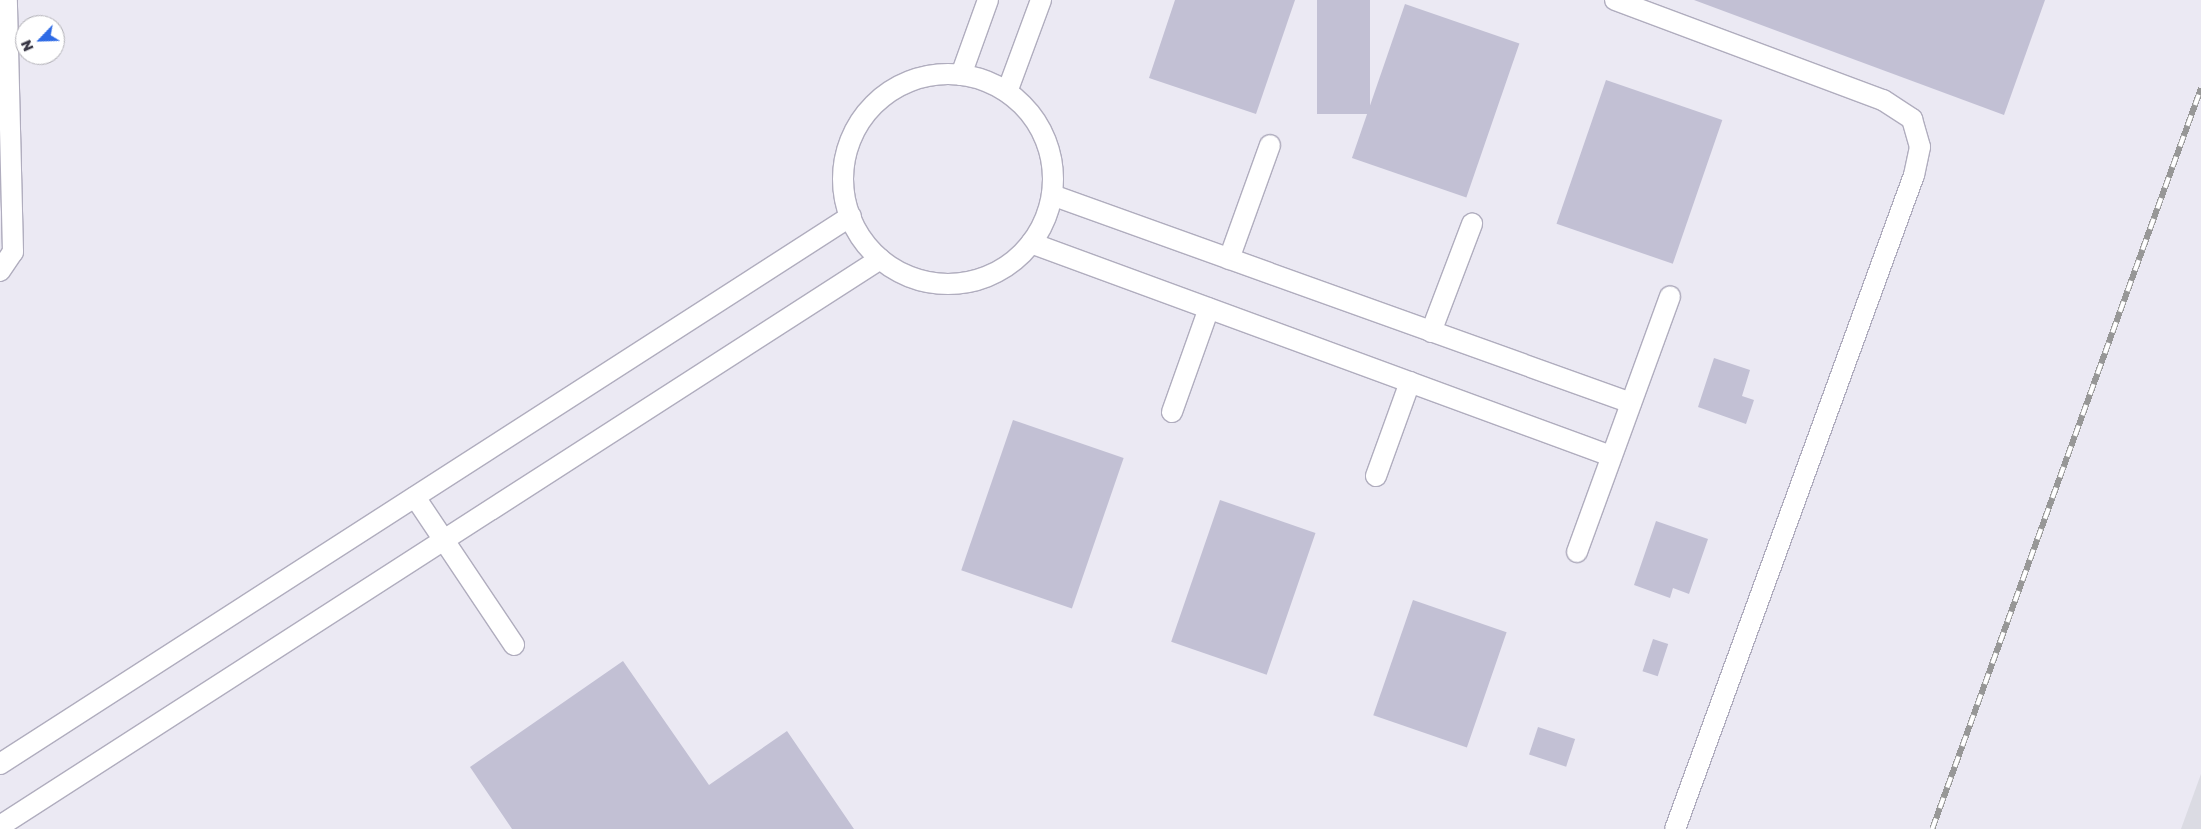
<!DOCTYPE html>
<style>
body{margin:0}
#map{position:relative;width:2201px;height:829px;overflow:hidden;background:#ebe9f3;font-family:"Golos Text",sans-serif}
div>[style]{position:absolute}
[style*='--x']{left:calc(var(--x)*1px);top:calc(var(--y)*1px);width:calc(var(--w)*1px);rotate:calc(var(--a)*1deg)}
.industrial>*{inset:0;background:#dbdbe3}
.building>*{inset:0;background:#c2c0d4;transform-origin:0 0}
.roads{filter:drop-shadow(1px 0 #b0adbe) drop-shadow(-1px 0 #b0adbe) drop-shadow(0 1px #b0adbe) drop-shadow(0 -1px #b0adbe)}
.lane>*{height:20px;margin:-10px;padding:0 10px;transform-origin:10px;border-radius:10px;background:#fff}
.lane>.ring{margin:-10px;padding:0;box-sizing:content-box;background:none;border:20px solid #fff;border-radius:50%}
.rail>*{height:5.5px;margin-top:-2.75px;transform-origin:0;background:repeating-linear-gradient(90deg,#fff 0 11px,#979797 0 22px);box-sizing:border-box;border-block:1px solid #979797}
span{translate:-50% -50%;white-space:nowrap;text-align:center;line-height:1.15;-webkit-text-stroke:4.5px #fff;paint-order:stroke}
.north{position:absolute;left:15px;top:15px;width:50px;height:50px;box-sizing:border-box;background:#fff;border:1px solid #b0afb5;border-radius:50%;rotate:246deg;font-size:14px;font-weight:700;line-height:20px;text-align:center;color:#3a3846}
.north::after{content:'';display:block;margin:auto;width:18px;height:22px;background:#2e6ae5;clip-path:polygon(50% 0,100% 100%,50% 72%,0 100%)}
</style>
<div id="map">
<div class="industrial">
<i style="clip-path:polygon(2201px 774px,2201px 829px,2181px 829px)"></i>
</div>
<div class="building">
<i style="clip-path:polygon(1175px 0,1295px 0,1256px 114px,1149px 78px)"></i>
<i style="left:1317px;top:0;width:53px;height:114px"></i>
<i style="clip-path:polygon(1694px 0,2045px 0,2004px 115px)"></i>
<i style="left:1405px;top:4px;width:121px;height:163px;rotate:19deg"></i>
<i style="left:1606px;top:80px;width:123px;height:152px;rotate:19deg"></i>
<i style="clip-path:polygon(1714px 358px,1750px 370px,1742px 396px,1754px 400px,1746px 424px,1698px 407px)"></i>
<i style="left:1013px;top:420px;width:117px;height:159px;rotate:19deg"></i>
<i style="left:1220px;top:500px;width:101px;height:150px;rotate:19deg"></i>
<i style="clip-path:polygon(1656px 521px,1708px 539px,1689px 594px,1673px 588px,1670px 598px,1634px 585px)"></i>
<i style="left:1413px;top:600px;width:99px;height:122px;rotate:19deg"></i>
<i style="left:1653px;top:639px;width:16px;height:34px;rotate:18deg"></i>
<i style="clip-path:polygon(623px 661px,709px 785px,787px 731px,854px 829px,512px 829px,470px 767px)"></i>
<i style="left:1538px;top:727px;width:39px;height:29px;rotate:18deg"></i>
</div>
<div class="roads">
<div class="lane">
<i style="--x:1615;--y:0;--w:286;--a:20.5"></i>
<i style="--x:1883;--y:100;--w:35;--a:33"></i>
<i style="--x:1912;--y:119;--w:29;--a:74"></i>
<i style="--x:1920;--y:147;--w:29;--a:102"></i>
<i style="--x:1914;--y:175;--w:696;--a:110.07"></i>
<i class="ring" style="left:843px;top:74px;width:190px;height:190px"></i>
<i style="--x:961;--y:75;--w:80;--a:-70.2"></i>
<i style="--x:1007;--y:92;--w:98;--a:-69.7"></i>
<i style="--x:1052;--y:195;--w:615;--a:19.76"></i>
<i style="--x:1031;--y:243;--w:618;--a:20.17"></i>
<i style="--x:1229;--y:259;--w:121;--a:-70.2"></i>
<i style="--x:0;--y:271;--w:23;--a:-56"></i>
<i style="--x:13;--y:252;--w:252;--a:-91.4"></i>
<i style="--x:1431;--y:332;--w:116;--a:-69.2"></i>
<i style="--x:1172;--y:412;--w:110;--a:-70.4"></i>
<i style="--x:1376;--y:476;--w:100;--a:-70.1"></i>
<i style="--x:415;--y:497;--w:178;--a:56.2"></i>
<i style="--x:1577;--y:552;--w:272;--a:-70"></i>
<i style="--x:0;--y:764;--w:1012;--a:-32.78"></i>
<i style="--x:0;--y:826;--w:1047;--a:-32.79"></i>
</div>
</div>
<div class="rail">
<i style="--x:1932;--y:829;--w:788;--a:-70.05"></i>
</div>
<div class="north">N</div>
</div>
